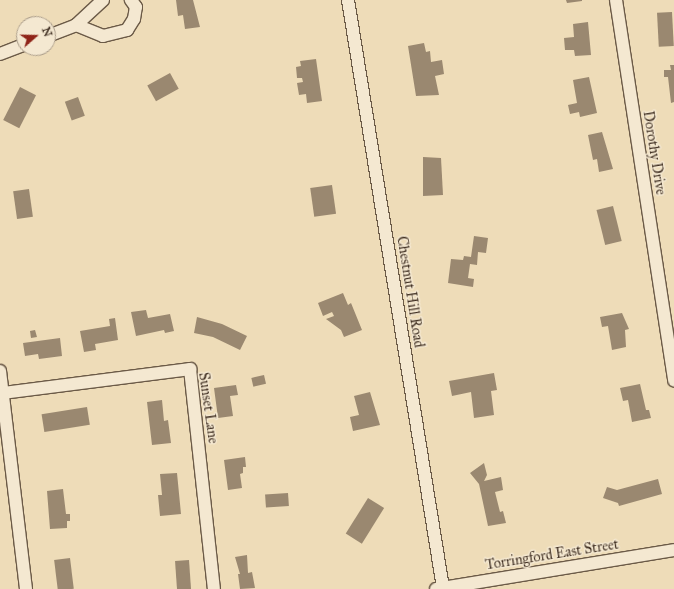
<!DOCTYPE html>
<style>
body{margin:0}
#map{position:relative;width:674px;height:589px;overflow:hidden;background:#eedcb8;font-family:"IM FELL Great Primer",serif}
div>[style]{position:absolute}
[style*='--x']{left:calc(var(--x)*1px);top:calc(var(--y)*1px);width:calc(var(--w)*1px);rotate:calc(var(--a)*1deg)}
.building>*{inset:0;background:#9a8870;transform-origin:0 0}
.roads{filter:drop-shadow(1px 0 #6b5a47) drop-shadow(-1px 0 #6b5a47) drop-shadow(0 1px #6b5a47) drop-shadow(0 -1px #6b5a47)}
.minor>*{height:12px;margin:-6px;padding:0 6px;transform-origin:6px;border-radius:6px;background:#f4e8d1}
span{translate:-50% -50%;white-space:nowrap;text-align:center;line-height:1.15;-webkit-text-stroke:3px #f4e8d1;paint-order:stroke}
.street-label{font-size:14px;color:#3f2e21}
.north{position:absolute;left:16px;top:16px;width:40px;height:40px;box-sizing:border-box;background:#f4e8d1;border:1px solid #ac9e8b;border-radius:50%;rotate:70deg;font-size:11px;font-weight:700;line-height:16px;text-align:center;color:#3f2e21}
.north::after{content:'';display:block;margin:auto;width:14px;height:18px;background:#8f2418;clip-path:polygon(50% 0,100% 100%,50% 72%,0 100%)}
</style>
<div id="map">
<div class="building">
<i style="clip-path:polygon(176px 0,193px 0,200px 27px,185px 29px,183px 15px,178px 16px)"></i>
<i style="clip-path:polygon(566px 0,582px 0,582px 1px,567px 3px)"></i>
<i style="left:672px;top:12px;width:34px;height:15px;rotate:87deg"></i>
<i style="clip-path:polygon(588px 22px,591px 55px,575px 56px,574px 50px,565px 50px,564px 38px,574px 37px,573px 24px)"></i>
<i style="clip-path:polygon(424px 43px,426px 52px,430px 51px,431px 62px,442px 60px,444px 74px,435px 76px,439px 95px,416px 96px,408px 46px)"></i>
<i style="clip-path:polygon(316px 59px,322px 101px,307px 103px,306px 94px,299px 95px,297px 83px,303px 82px,302px 78px,297px 78px,296px 67px,301px 66px,300px 61px)"></i>
<i style="clip-path:polygon(670px 65px,674px 65px,674px 102px,671px 103px,668px 77px,664px 77px,664px 70px,671px 70px)"></i>
<i style="left:170px;top:73px;width:18px;height:26px;rotate:61deg"></i>
<i style="clip-path:polygon(589px 77px,597px 113px,580px 117px,579px 112px,570px 114px,568px 105px,577px 103px,573px 80px)"></i>
<i style="left:20px;top:87px;width:18px;height:37px;rotate:27deg"></i>
<i style="left:78px;top:97px;width:20px;height:14px;rotate:70deg"></i>
<i style="clip-path:polygon(602px 132px,613px 169px,599px 172px,597px 159px,593px 160px,588px 135px)"></i>
<i style="clip-path:polygon(423px 157px,441px 158px,443px 195px,423px 196px)"></i>
<i style="left:332px;top:185px;width:29px;height:22px;rotate:82deg"></i>
<i style="left:29px;top:189px;width:28px;height:16px;rotate:82deg"></i>
<i style="left:613px;top:206px;width:36px;height:17px;rotate:76deg"></i>
<i style="clip-path:polygon(474px 236px,488px 238px,486px 253px,478px 252px,477px 265px,470px 264px,468px 278px,474px 279px,473px 287px,448px 283px,451px 259px,463px 260px,464px 256px,471px 257px)"></i>
<i style="clip-path:polygon(343px 293px,348px 305px,351px 303px,362px 330px,344px 337px,341px 330px,326px 319px,334px 316px,332px 312px,323px 316px,318px 303px)"></i>
<i style="clip-path:polygon(146px 310px,148px 318px,170px 314px,174px 331px,165px 333px,164px 330px,136px 336px,131px 312px)"></i>
<i style="clip-path:polygon(622px 313px,629px 329px,625px 330px,626px 347px,612px 350px,608px 326px,602px 327px,600px 317px)"></i>
<i style="clip-path:polygon(197px 317px,222px 324px,247px 336px,240px 350px,213px 337px,194px 333px)"></i>
<i style="clip-path:polygon(115px 318px,118px 340px,95px 344px,96px 350px,84px 352px,80px 331px,110px 326px,109px 319px)"></i>
<i style="clip-path:polygon(35px 330px,37px 337px,31px 338px,30px 331px)"></i>
<i style="clip-path:polygon(60px 338px,62px 356px,39px 359px,38px 354px,25px 356px,23px 343px)"></i>
<i style="clip-path:polygon(494px 373px,497px 390px,491px 391px,494px 415px,474px 418px,471px 392px,452px 396px,449px 381px)"></i>
<i style="left:264px;top:375px;width:9px;height:13px;rotate:77deg"></i>
<i style="clip-path:polygon(640px 384px,646px 410px,649px 410px,651px 418px,632px 422px,628px 400px,623px 401px,620px 388px)"></i>
<i style="clip-path:polygon(236px 385px,238px 395px,230px 396px,233px 416px,218px 418px,214px 388px)"></i>
<i style="clip-path:polygon(370px 392px,380px 425px,353px 431px,350px 417px,359px 415px,354px 396px)"></i>
<i style="clip-path:polygon(162px 400px,164px 421px,168px 420px,171px 443px,152px 445px,147px 402px)"></i>
<i style="left:87px;top:407px;width:18px;height:46px;rotate:81deg"></i>
<i style="clip-path:polygon(245px 457px,246px 467px,243px 467px,243px 473px,240px 474px,242px 488px,228px 490px,224px 460px)"></i>
<i style="clip-path:polygon(484px 463px,487px 475px,484px 481px,501px 477px,503px 490px,495px 492px,500px 512px,503px 511px,506px 523px,488px 526px,479px 484px,470px 473px)"></i>
<i style="clip-path:polygon(177px 473px,181px 514px,160px 516px,158px 495px,162px 495px,160px 474px)"></i>
<i style="clip-path:polygon(658px 479px,662px 494px,619px 506px,618px 503px,603px 498px,607px 487px,617px 490px)"></i>
<i style="clip-path:polygon(63px 489px,66px 514px,70px 514px,70px 521px,67px 521px,67px 528px,50px 529px,47px 491px)"></i>
<i style="left:288px;top:493px;width:13px;height:23px;rotate:86deg"></i>
<i style="left:368px;top:498px;width:19px;height:42px;rotate:32deg"></i>
<i style="clip-path:polygon(247px 555px,248px 573px,252px 572px,255px 588px,240px 589px,238px 574px,240px 574px,235px 557px)"></i>
<i style="left:70px;top:558px;width:31px;height:16px;rotate:83deg"></i>
<i style="left:189px;top:560px;width:29px;height:14px;rotate:86deg"></i>
</div>
<div class="roads">
<div class="minor">
<i style="--x:103;--y:0;--w:37;--a:137"></i>
<i style="--x:76;--y:25;--w:29;--a:22"></i>
<i style="--x:103;--y:36;--w:25;--a:-14"></i>
<i style="--x:127;--y:30;--w:13;--a:-58"></i>
<i style="--x:134;--y:19;--w:12;--a:-81"></i>
<i style="--x:136;--y:7;--w:9;--a:-126"></i>
<i style="--x:348;--y:0;--w:596;--a:80.82"></i>
<i style="--x:616;--y:0;--w:385;--a:81.3"></i>
<i style="--x:48;--y:36;--w:30;--a:-21"></i>
<i style="--x:0;--y:54;--w:26;--a:-21"></i>
<i style="--x:0;--y:371;--w:220;--a:83.2"></i>
<i style="--x:3;--y:393;--w:189;--a:-7.3"></i>
<i style="--x:190;--y:369;--w:221;--a:83.8"></i>
<i style="--x:436;--y:589;--w:241;--a:-9.3"></i>
</div>
</div>
<div class="street-label">
<span style="left:654px;top:153px;rotate:81deg">Dorothy Drive</span>
<span style="left:410px;top:292px;rotate:81deg">Chestnut Hill Road</span>
<span style="left:208px;top:408px;rotate:82deg">Sunset Lane</span>
<span style="left:552px;top:555px;rotate:-9deg">Torringford East Street</span>
</div>
<div class="north">N</div>
</div>
